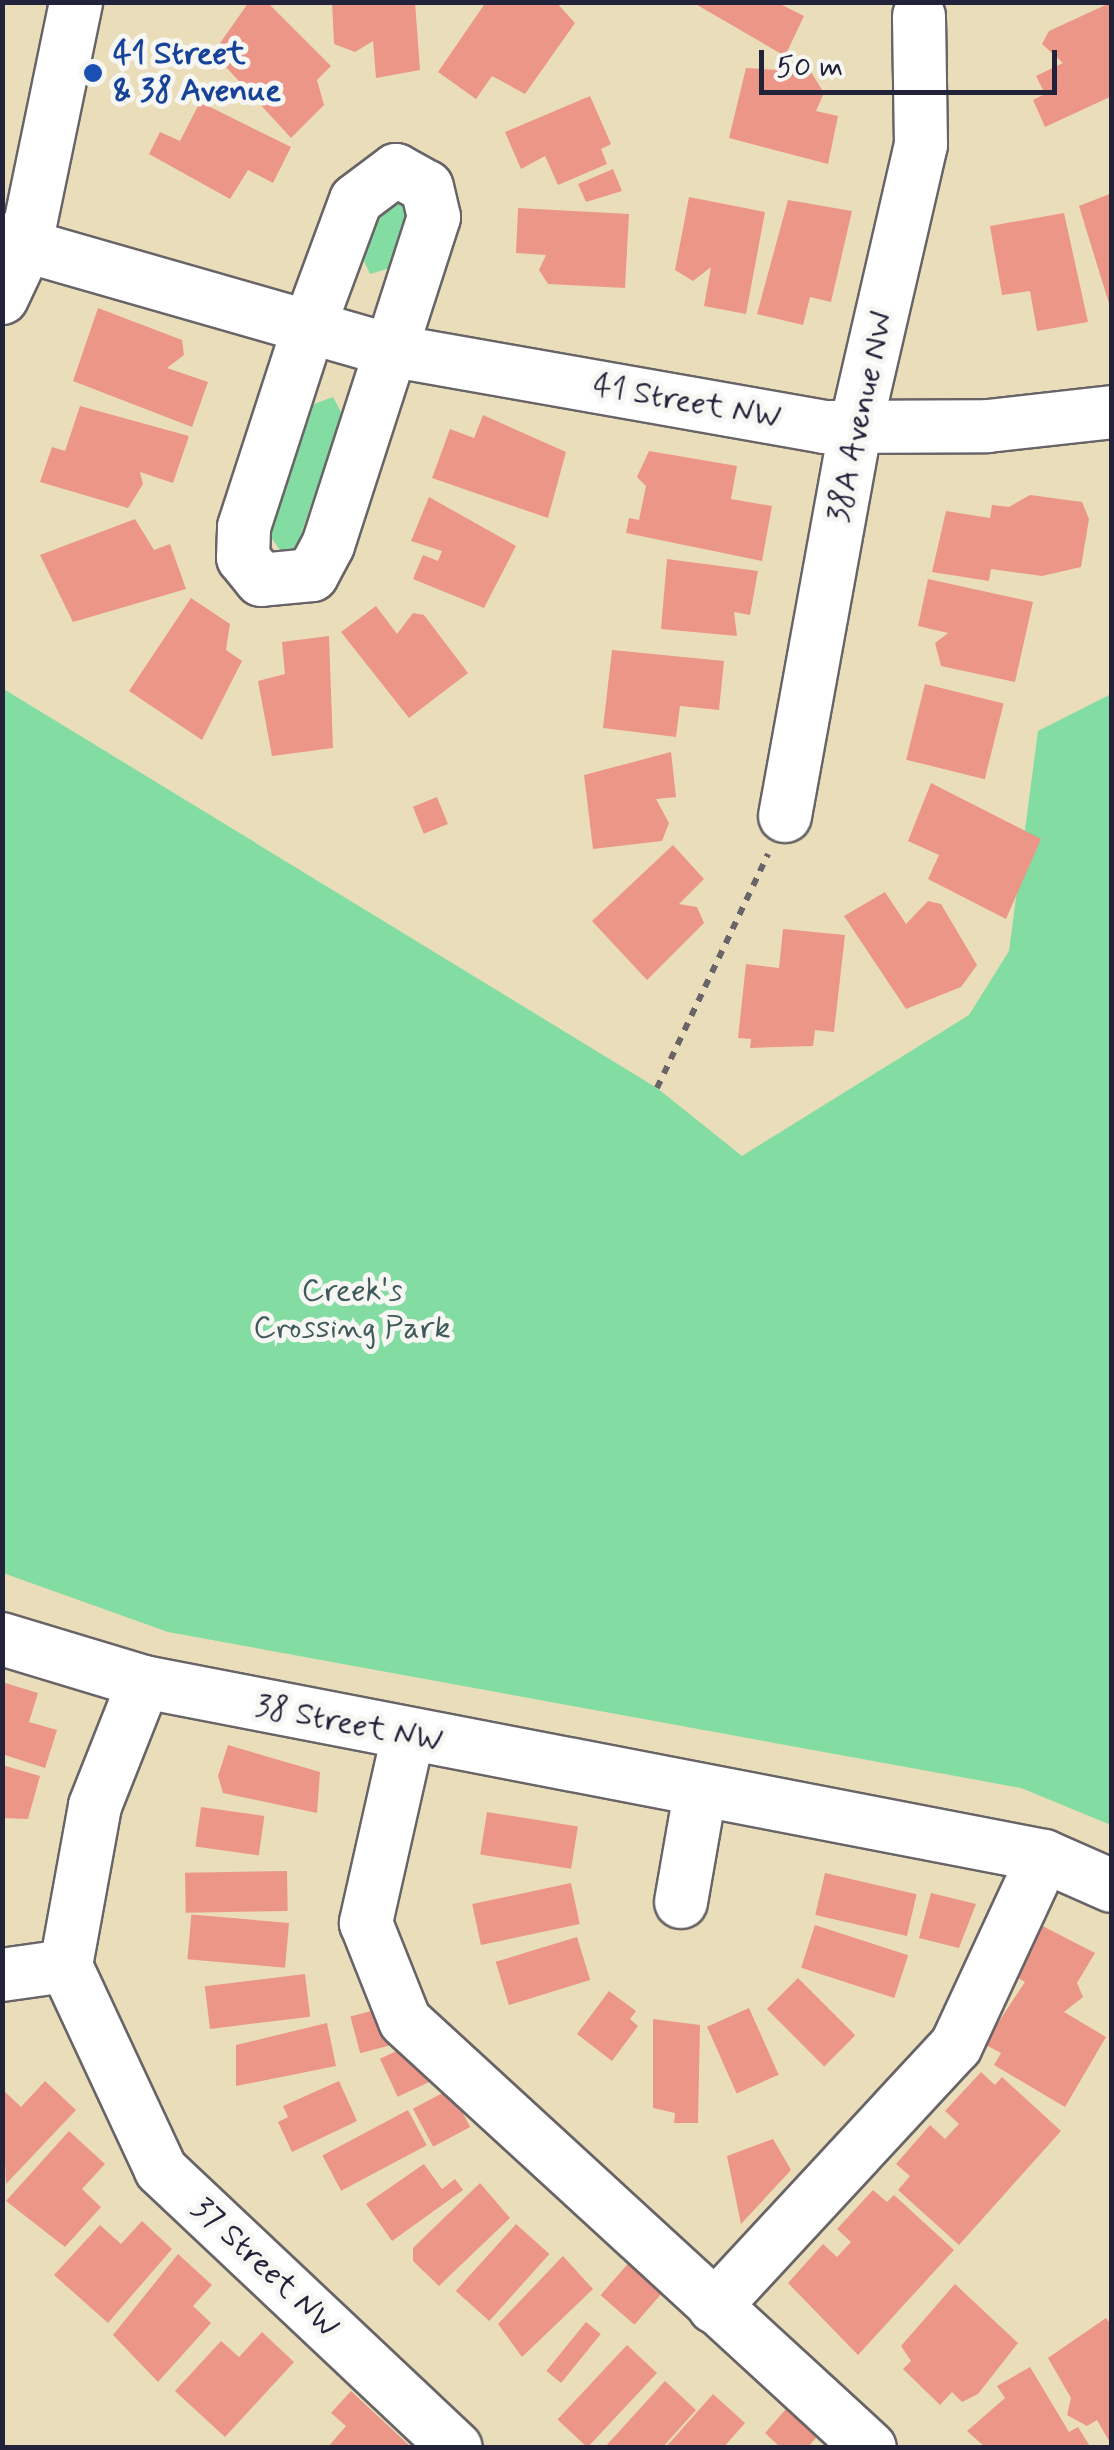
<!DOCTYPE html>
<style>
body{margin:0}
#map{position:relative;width:1114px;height:2450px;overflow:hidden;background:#eadeba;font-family:Mynerve,sans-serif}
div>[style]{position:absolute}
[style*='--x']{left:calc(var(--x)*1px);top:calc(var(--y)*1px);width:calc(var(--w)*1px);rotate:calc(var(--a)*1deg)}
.green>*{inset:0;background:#83dca2}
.building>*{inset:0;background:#ec9688;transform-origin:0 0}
.path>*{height:6px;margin-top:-3px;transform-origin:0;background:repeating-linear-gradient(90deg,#686467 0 8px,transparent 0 16px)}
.roads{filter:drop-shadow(2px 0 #686467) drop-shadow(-2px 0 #686467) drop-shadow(0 2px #686467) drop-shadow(0 -2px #686467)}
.minor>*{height:52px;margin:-26px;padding:0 26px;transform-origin:26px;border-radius:26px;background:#fff}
.dots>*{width:28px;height:28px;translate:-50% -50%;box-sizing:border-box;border:5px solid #f6f6f2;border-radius:50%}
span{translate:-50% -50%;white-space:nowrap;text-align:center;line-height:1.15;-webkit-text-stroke:10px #f6f6f2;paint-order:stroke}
.transit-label{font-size:32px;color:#164399;font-weight:700}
.left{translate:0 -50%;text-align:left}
.street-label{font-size:32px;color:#22223b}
.park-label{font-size:32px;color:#3f5a5a}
.frame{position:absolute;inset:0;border:5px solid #22223b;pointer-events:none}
.scale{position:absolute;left:759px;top:50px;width:298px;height:45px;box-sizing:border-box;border:5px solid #22223b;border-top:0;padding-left:12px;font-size:30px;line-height:35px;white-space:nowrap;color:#22223b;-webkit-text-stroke:8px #f6f6f2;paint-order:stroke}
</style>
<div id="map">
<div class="green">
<i style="clip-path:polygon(395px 198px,409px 212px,390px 268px,370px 274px,364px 261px,381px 208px)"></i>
<i style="clip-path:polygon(333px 397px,342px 414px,297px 546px,283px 554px,270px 536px,314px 404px)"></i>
<i style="clip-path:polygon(2px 688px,657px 1088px,742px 1156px,969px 1015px,1009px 951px,1038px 731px,1111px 694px,1111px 1825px,1021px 1788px,168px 1632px,3px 1573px)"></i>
</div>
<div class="building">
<i style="clip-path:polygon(249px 2px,267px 2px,331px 66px,317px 80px,324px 105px,291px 138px,213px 53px)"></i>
<i style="clip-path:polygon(332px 2px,415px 2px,420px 70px,376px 78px,373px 41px,355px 52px,334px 44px)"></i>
<i style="clip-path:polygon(486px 2px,556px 2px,575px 23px,525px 94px,492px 76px,476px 99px,438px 72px)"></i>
<i style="clip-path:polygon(692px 2px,776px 2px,804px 16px,785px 56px)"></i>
<i style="clip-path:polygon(1112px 2px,1112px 96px,1045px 127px,1033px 100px,1045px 94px,1036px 76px,1063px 63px,1042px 44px,1049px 31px)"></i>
<i style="clip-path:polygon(746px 68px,811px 72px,824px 93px,816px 111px,838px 116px,828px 164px,729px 138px)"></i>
<i style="clip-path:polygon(590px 96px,611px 144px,601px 149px,607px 164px,558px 185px,545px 156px,521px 169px,505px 132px)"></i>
<i style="clip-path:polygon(200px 102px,291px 147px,273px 183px,248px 170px,230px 199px,149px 154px,160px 132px,180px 141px)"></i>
<i style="clip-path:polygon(613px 169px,622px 191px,586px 202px,578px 184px)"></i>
<i style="clip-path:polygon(1112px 193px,1112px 310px,1111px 310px,1079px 206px)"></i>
<i style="clip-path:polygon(689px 197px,765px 212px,746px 314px,704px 306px,711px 267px,693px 281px,675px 270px)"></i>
<i style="clip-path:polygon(788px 200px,852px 211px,831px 302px,810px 297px,803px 325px,757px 314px)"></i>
<i style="clip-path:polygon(518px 208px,629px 214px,625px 288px,548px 284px,539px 270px,546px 255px,516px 253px)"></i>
<i style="clip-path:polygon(1064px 213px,1088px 322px,1037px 331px,1030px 291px,1002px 295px,990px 226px)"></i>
<i style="clip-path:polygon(98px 308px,182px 340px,184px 355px,167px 368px,208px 382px,192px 427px,73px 381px)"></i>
<i style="clip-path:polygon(80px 406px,189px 436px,173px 483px,140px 472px,143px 484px,128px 508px,40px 482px,52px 447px,65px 451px)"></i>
<i style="clip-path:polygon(483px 415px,566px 452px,548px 518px,432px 478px,450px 429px,474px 438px)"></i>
<i style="clip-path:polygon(649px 451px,737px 466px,731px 499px,772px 506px,762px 561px,626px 533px,629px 518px,639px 520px,646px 486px,637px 477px)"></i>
<i style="clip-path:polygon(1030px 495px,1082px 502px,1089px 519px,1081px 567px,1042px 576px,991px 569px,989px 581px,932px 572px,946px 511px,990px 518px,992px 505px,1009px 507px)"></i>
<i style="clip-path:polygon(429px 497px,516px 546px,484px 608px,413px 579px,423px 555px,438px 561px,442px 551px,411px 541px)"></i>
<i style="clip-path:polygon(135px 519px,154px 550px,170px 544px,186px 589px,73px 622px,40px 555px)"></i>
<i style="clip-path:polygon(667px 559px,758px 571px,750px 615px,734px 612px,737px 636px,661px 629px)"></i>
<i style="clip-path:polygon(928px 579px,1033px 602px,1015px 682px,941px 666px,935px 643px,948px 633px,918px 626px)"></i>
<i style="clip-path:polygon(191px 598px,230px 624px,226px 650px,242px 661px,202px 740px,129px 691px)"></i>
<i style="clip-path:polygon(376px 606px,397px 634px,413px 613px,424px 615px,468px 673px,409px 718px,341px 632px)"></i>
<i style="clip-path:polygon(329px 636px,333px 748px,272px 756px,258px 681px,285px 674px,282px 642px)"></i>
<i style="clip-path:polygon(612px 650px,724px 661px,719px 710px,680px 706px,676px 737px,603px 728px)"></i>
<i style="left:925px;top:684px;width:81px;height:78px;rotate:14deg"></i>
<i style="clip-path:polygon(671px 752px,676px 797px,656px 799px,669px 823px,662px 841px,593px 849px,584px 775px)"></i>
<i style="clip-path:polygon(931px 783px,1041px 839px,1006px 919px,928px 879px,939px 855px,908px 841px)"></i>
<i style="left:437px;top:797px;width:29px;height:26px;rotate:68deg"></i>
<i style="clip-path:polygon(673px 845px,704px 879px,679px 904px,697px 907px,704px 923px,647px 980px,592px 921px)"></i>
<i style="clip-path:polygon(885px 892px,906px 924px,928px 901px,941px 904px,977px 965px,961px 987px,906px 1009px,844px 916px)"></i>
<i style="clip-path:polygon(783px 929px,845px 935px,834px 1032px,815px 1030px,813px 1046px,750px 1048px,751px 1039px,738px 1038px,746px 964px,779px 968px)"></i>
<i style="clip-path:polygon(2px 1682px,38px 1693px,29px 1722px,57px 1730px,45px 1768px,2px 1754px)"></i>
<i style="clip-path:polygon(228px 1745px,320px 1772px,317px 1813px,223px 1793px,218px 1776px)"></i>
<i style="clip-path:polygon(2px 1765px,40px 1776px,28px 1819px,2px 1818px)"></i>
<i style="left:201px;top:1807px;width:64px;height:40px;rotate:8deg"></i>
<i style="left:487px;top:1812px;width:92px;height:43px;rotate:9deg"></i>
<i style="left:287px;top:1871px;width:40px;height:102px;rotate:89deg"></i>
<i style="left:825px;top:1873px;width:94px;height:43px;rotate:13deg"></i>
<i style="left:571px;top:1883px;width:42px;height:101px;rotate:78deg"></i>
<i style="clip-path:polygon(931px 1893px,976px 1904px,959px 1948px,919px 1938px)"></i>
<i style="clip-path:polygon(1027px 1918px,1095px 1953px,1077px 1983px,1083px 1997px,1064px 2012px,1106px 2037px,1065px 2107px,994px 2065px,1001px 2053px,984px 2044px,1025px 1982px,1009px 1972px)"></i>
<i style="left:289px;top:1923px;width:45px;height:98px;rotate:95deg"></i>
<i style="left:815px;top:1925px;width:98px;height:45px;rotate:18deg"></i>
<i style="left:577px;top:1937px;width:45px;height:85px;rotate:73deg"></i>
<i style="left:305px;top:1974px;width:43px;height:101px;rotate:83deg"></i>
<i style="left:798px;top:1978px;width:81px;height:44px;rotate:45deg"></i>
<i style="clip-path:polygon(609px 1991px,636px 2011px,630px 2019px,638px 2026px,612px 2061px,577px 2034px)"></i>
<i style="left:390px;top:2006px;width:38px;height:41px;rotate:75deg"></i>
<i style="left:749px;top:2008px;width:73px;height:46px;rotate:66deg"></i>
<i style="clip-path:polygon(653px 2019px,700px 2025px,698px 2123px,674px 2123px,675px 2113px,653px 2108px)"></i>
<i style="clip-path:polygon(327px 2023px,336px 2066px,236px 2086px,236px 2045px)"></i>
<i style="left:418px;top:2041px;width:42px;height:42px;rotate:65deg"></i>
<i style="clip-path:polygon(981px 2072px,995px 2085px,1002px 2077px,1061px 2131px,959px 2245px,898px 2190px,910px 2176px,896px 2164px,930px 2125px,945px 2139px,959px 2124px,945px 2111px)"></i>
<i style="clip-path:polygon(45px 2081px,76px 2110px,6px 2184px,2px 2089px,21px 2107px)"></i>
<i style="clip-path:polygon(339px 2081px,357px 2121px,292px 2152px,278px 2122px,288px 2117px,283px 2106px)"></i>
<i style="left:450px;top:2089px;width:43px;height:42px;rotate:62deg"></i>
<i style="left:408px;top:2110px;width:40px;height:97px;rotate:62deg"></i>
<i style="clip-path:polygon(69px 2131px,105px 2164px,82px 2189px,101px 2207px,65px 2247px,6px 2201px)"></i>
<i style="clip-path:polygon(773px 2139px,791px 2170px,741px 2224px,727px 2156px)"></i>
<i style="clip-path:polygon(424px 2164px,442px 2189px,455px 2179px,463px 2190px,392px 2241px,366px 2204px)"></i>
<i style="clip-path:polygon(480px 2183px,510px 2218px,439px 2286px,413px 2261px,413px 2248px)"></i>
<i style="clip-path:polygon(873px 2190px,887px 2202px,894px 2195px,954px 2250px,858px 2355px,788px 2283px,823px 2244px,837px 2257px,851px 2242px,837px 2229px)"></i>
<i style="clip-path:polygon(142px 2221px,172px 2249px,108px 2323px,54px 2275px,100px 2225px,121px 2244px)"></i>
<i style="left:516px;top:2224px;width:45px;height:90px;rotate:42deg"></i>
<i style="clip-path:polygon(178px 2254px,212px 2285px,193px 2306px,211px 2323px,158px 2382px,113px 2335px)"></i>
<i style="clip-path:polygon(563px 2256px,593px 2289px,522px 2357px,498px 2324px)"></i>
<i style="left:632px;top:2259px;width:45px;height:48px;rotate:41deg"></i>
<i style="clip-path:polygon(955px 2284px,1018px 2343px,978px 2394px,962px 2402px,952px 2392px,940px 2405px,903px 2369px,911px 2361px,901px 2346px)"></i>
<i style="clip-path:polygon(1106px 2318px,1112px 2326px,1112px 2446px,1097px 2420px,1087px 2426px,1067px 2415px,1071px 2398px,1048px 2358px)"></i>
<i style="left:586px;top:2322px;width:19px;height:63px;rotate:39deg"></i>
<i style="clip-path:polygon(262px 2332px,294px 2362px,225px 2437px,175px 2391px,221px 2341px,239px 2357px)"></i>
<i style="left:627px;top:2345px;width:41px;height:102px;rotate:43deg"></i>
<i style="clip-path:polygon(1030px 2367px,1069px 2432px,1078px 2427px,1091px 2448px,986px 2448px,967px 2431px,1005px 2398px,997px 2386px)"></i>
<i style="clip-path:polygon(665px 2381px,696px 2410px,662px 2448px,604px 2448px)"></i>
<i style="clip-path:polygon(351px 2391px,412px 2448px,327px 2448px,346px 2426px,331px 2413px)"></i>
<i style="clip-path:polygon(713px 2394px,745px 2423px,723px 2448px,665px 2448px)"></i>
<i style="clip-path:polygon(792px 2402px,823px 2430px,807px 2448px,781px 2448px,765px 2433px)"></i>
</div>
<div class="path">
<i style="--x:657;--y:1088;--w:259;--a:-64.6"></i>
</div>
<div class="roads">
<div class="minor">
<i style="--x:396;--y:170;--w:35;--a:29"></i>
<i style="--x:427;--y:187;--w:31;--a:77"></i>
<i style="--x:434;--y:217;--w:345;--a:107.9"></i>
<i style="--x:328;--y:545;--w:34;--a:118"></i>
<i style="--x:312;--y:575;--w:51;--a:174.4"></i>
<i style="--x:261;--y:580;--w:28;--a:-129"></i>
<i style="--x:243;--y:558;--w:31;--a:-88"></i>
<i style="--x:244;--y:527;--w:210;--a:-72"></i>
<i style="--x:309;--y:327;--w:135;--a:-69.7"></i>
<i style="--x:356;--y:200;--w:50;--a:-36.9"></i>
<i style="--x:2;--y:239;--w:402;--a:16"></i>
<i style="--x:388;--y:350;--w:443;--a:10"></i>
<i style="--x:824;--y:427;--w:164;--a:-0.3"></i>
<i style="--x:988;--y:426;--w:125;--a:-6.4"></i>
<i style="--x:2;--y:298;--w:54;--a:-64.9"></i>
<i style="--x:25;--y:249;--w:252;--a:-78.3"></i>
<i style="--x:785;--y:816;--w:396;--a:-79.7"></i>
<i style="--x:856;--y:426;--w:288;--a:-77"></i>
<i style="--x:921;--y:145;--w:129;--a:-90.9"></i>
<i style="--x:2;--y:1639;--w:148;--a:16.8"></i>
<i style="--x:144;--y:1682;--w:917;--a:10.94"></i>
<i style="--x:1044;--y:1856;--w:74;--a:23.8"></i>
<i style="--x:144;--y:1682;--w:133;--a:111.6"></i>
<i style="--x:95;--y:1806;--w:163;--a:100.3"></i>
<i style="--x:66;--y:1966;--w:225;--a:65"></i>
<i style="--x:161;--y:2170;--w:405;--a:43.3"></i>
<i style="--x:408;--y:1736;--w:192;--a:102.7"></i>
<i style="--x:366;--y:1923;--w:105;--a:68.3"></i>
<i style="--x:405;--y:2021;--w:631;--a:42.56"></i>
<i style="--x:681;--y:1902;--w:111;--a:-80.1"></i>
<i style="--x:2;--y:1975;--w:65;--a:-8"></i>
<i style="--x:714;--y:2307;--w:356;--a:-47.2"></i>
<i style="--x:956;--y:2046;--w:209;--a:-65.1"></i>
</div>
</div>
<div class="dots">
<i style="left:93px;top:73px;background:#1a4fb4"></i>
</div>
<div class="transit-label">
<span class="left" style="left:113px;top:73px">41 Street<br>&amp; 38 Avenue</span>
</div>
<div class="street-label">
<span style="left:687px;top:402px;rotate:10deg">41 Street NW</span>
<span style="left:861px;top:417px;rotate:-78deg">38A Avenue NW</span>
<span style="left:349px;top:1724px;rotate:11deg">38 Street NW</span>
<span style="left:265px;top:2268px;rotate:43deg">37 Street NW</span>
</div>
<div class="park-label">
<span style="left:352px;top:1310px">Creek's<br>Crossing Park</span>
</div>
<div class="frame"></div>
<div class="scale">50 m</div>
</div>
